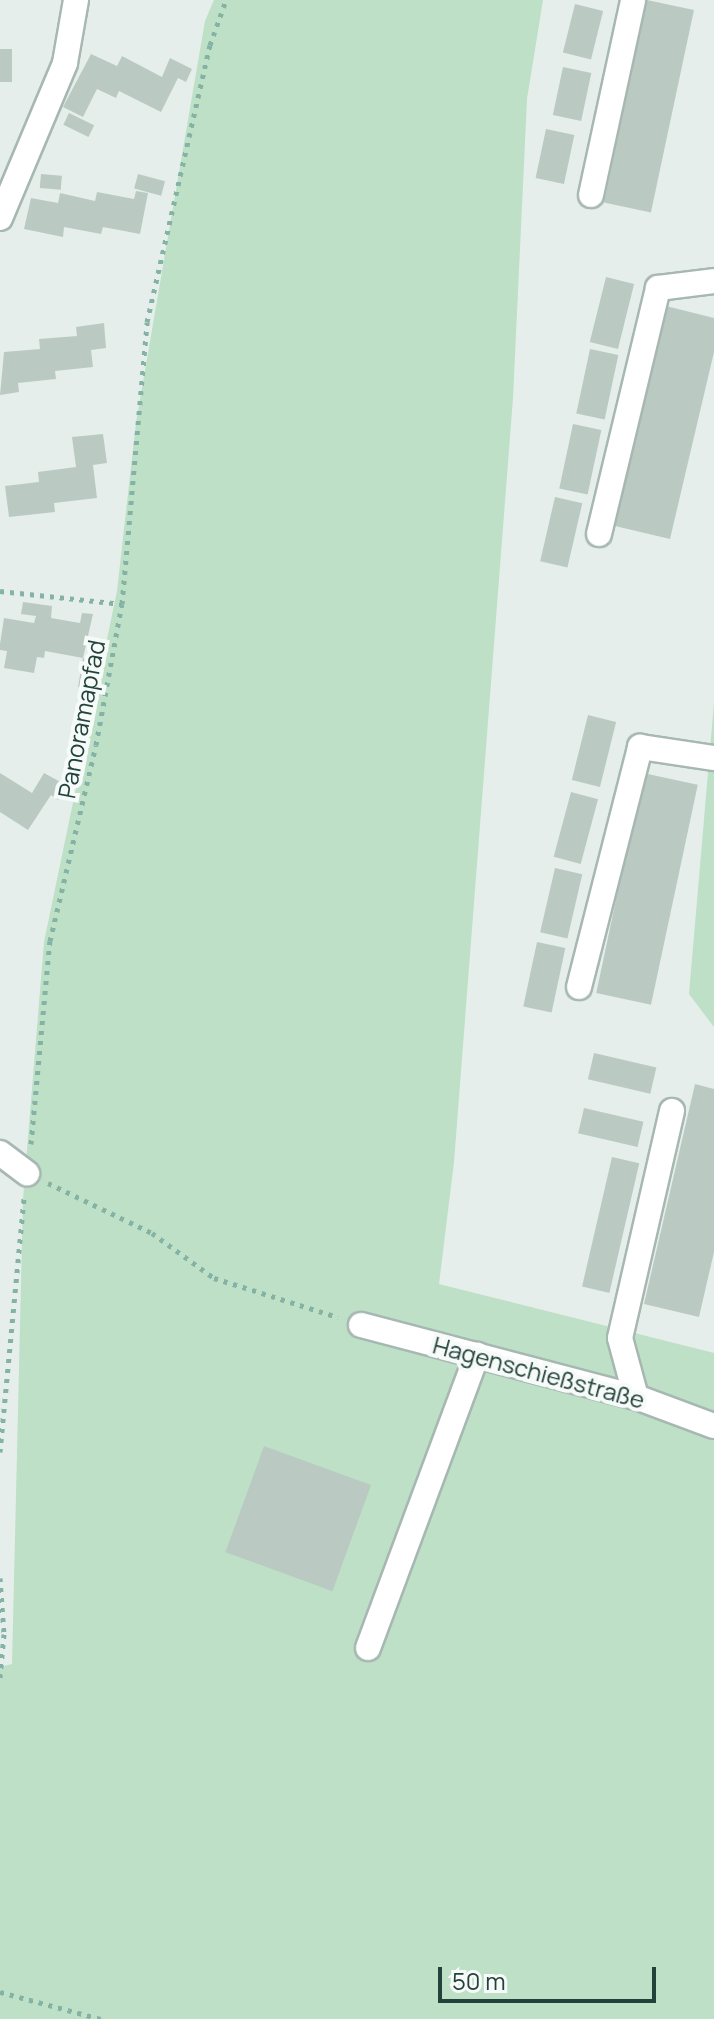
<!DOCTYPE html>
<meta charset="utf-8">
<style>
body{margin:0}
#map{position:relative;width:714px;height:2019px;overflow:hidden;background:#e5eeea;font-family:Manrope,sans-serif}
div>[style]{position:absolute}
[style*='--x']{left:calc(var(--x)*1px);top:calc(var(--y)*1px);width:calc(var(--w)*1px);rotate:calc(var(--a)*1deg)}
.green>*{inset:0;background:#bde0c7}
.building>*{inset:0;background:#bacac3;transform-origin:0 0}
.path>*{height:5px;margin-top:-2.5px;transform-origin:0;background:repeating-linear-gradient(90deg,#84b3a6 0 4px,transparent 0 10px)}
.roads{filter:drop-shadow(2px 0 #a7b7b2) drop-shadow(-2px 0 #a7b7b2) drop-shadow(0 2px #a7b7b2) drop-shadow(0 -2px #a7b7b2)}
.minor>*{height:24px;margin:-12px;padding:0 12px;transform-origin:12px;border-radius:12px;background:#fff}
span{translate:-50% -50%;white-space:nowrap;text-align:center;line-height:1.15;-webkit-text-stroke:8px #f6faf8;paint-order:stroke}
.street-label{font-size:24px;color:#23423a}
.scale{position:absolute;left:438px;top:1967px;width:218px;height:36px;box-sizing:border-box;border:4px solid #23423a;border-top:0;padding-left:10px;font-size:24px;line-height:28px;white-space:nowrap;color:#23423a;-webkit-text-stroke:6px #f6faf8;paint-order:stroke}
</style>
<div id="map">
<div class="green">
<i style="clip-path:polygon(214px 0,543px 0,527px 99px,513px 398px,454px 1162px,439px 1284px,714px 1353px,714px 2019px,0 2019px,0 1667px,12px 1664px,23px 1199px,44px 942px,117px 591px,136px 423px,205px 21px)"></i>
<i style="clip-path:polygon(714px 703px,714px 1027px,689px 994px)"></i>
</div>
<div class="building">
<i style="left:647px;top:0;width:48px;height:207px;rotate:12deg"></i>
<i style="left:575px;top:4px;width:29px;height:50px;rotate:14deg"></i>
<i style="left:0;top:49px;width:12px;height:33px"></i>
<i style="clip-path:polygon(91px 54px,117px 66px,122px 56px,162px 77px,170px 58px,192px 69px,186px 82px,178px 78px,161px 112px,119px 91px,116px 98px,97px 89px,83px 117px,63px 107px)"></i>
<i style="left:563px;top:67px;width:29px;height:49px;rotate:12deg"></i>
<i style="left:69px;top:113px;width:28px;height:13px;rotate:26deg"></i>
<i style="left:546px;top:129px;width:29px;height:50px;rotate:12deg"></i>
<i style="left:41px;top:174px;width:21px;height:14px;rotate:5deg"></i>
<i style="left:138px;top:174px;width:28px;height:15px;rotate:15deg"></i>
<i style="clip-path:polygon(136px 191px,148px 193px,140px 234px,103px 227px,101px 234px,64px 227px,63px 237px,24px 229px,31px 198px,58px 203px,60px 193px,95px 201px,97px 192px,134px 199px)"></i>
<i style="left:606px;top:277px;width:29px;height:67px;rotate:14deg"></i>
<i style="clip-path:polygon(666px 306px,714px 318px,714px 352px,670px 539px,615px 526px)"></i>
<i style="clip-path:polygon(104px 323px,106px 348px,91px 350px,93px 367px,55px 371px,56px 379px,18px 383px,19px 392px,0 395px,4px 352px,40px 349px,39px 339px,77px 336px,76px 327px)"></i>
<i style="left:590px;top:349px;width:29px;height:66px;rotate:12deg"></i>
<i style="left:573px;top:424px;width:29px;height:66px;rotate:12deg"></i>
<i style="clip-path:polygon(103px 434px,107px 463px,93px 465px,97px 498px,54px 503px,55px 512px,9px 517px,5px 486px,39px 482px,38px 472px,76px 467px,72px 437px)"></i>
<i style="left:555px;top:497px;width:28px;height:66px;rotate:13deg"></i>
<i style="clip-path:polygon(23px 602px,52px 606px,51px 618px,80px 623px,82px 613px,93px 614px,83px 658px,98px 661px,93px 690px,78px 687px,83px 658px,45px 651px,44px 658px,37px 657px,34px 673px,4px 668px,7px 651px,0 650px,0 644px,4px 618px,34px 623px,36px 616px,21px 614px)"></i>
<i style="left:588px;top:715px;width:29px;height:67px;rotate:14deg"></i>
<i style="clip-path:polygon(0 773px,32px 793px,44px 773px,66px 785px,58px 800px,51px 795px,28px 830px,0 812px)"></i>
<i style="left:643px;top:773px;width:56px;height:225px;rotate:12deg"></i>
<i style="left:571px;top:792px;width:28px;height:67px;rotate:15deg"></i>
<i style="left:555px;top:868px;width:28px;height:66px;rotate:13deg"></i>
<i style="left:537px;top:942px;width:29px;height:66px;rotate:12deg"></i>
<i style="left:594px;top:1053px;width:64px;height:27px;rotate:13deg"></i>
<i style="clip-path:polygon(695px 1084px,714px 1089px,714px 1252px,699px 1317px,644px 1304px)"></i>
<i style="left:584px;top:1108px;width:61px;height:26px;rotate:13deg"></i>
<i style="left:612px;top:1157px;width:28px;height:133px;rotate:13deg"></i>
<i style="left:264px;top:1446px;width:114px;height:113px;rotate:20deg"></i>
</div>
<div class="path">
<i style="--x:0;--y:591;--w:123;--a:6.1"></i>
<i style="--x:31;--y:1144;--w:204;--a:-84.7"></i>
<i style="--x:50;--y:941;--w:201;--a:-76.8"></i>
<i style="--x:96;--y:745;--w:143;--a:-79.6"></i>
<i style="--x:122;--y:604;--w:283;--a:-84.9"></i>
<i style="--x:147;--y:322;--w:284;--a:-77.2"></i>
<i style="--x:210;--y:45;--w:48;--a:-70.4"></i>
<i style="--x:48;--y:1183;--w:115;--a:25.7"></i>
<i style="--x:152;--y:1233;--w:77;--a:36"></i>
<i style="--x:214;--y:1278;--w:130;--a:17.5"></i>
<i style="--x:0;--y:1452;--w:255;--a:-84.6"></i>
<i style="--x:0;--y:1578;--w:56;--a:85.9"></i>
<i style="--x:4;--y:1634;--w:44;--a:95.2"></i>
<i style="--x:0;--y:1992;--w:105;--a:15"></i>
</div>
<div class="roads">
<div class="minor">
<i style="--x:591;--y:195;--w:199;--a:-77.8"></i>
<i style="--x:0;--y:218;--w:168;--a:-67.2"></i>
<i style="--x:65;--y:63;--w:64;--a:-80.1"></i>
<i style="--x:599;--y:534;--w:253;--a:-76.5"></i>
<i style="--x:658;--y:288;--w:56;--a:-7.1"></i>
<i style="--x:579;--y:987;--w:248;--a:-75.7"></i>
<i style="--x:640;--y:747;--w:75;--a:8.5"></i>
<i style="--x:0;--y:1153;--w:34;--a:37"></i>
<i style="--x:361;--y:1325;--w:284;--a:14.7"></i>
<i style="--x:636;--y:1397;--w:83;--a:20.4"></i>
<i style="--x:636;--y:1397;--w:61;--a:-105.2"></i>
<i style="--x:620;--y:1338;--w:233;--a:-77.1"></i>
<i style="--x:368;--y:1648;--w:313;--a:-69.6"></i>
</div>
</div>
<div class="street-label">
<span style="left:81px;top:719px;rotate:-79deg">Panoramapfad</span>
<span style="left:539px;top:1372px;rotate:15deg">Hagenschießstraße</span>
</div>
<div class="scale">50 m</div>
</div>
